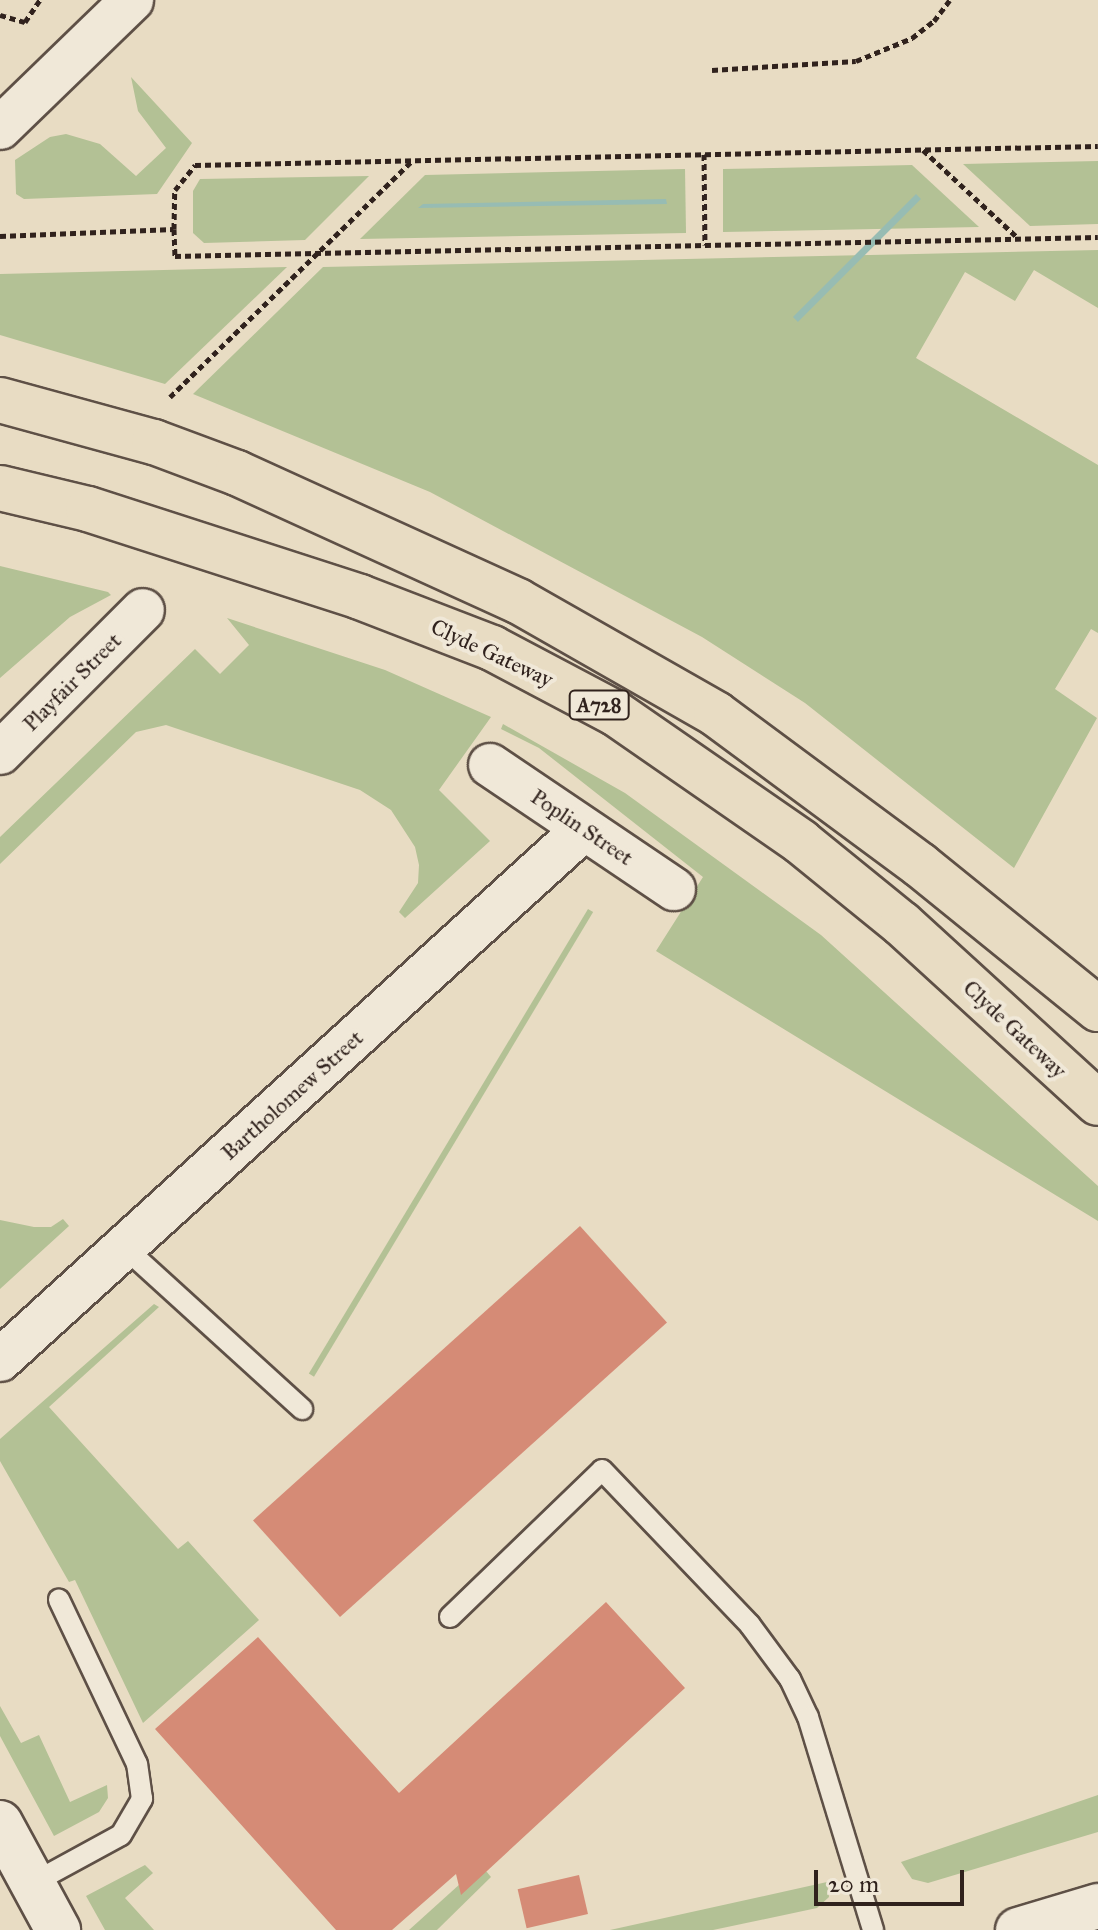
<!DOCTYPE html>
<style>
body{margin:0}
#map{position:relative;width:1098px;height:1930px;overflow:hidden;background:#e8dcc3;font-family:"IM FELL Great Primer",serif}
div>[style]{position:absolute}
[style*='--x']{left:calc(var(--x)*1px);top:calc(var(--y)*1px);width:calc(var(--w)*1px);rotate:calc(var(--a)*1deg)}
.green>*{inset:0;background:#b3c195;transform-origin:0 0}
.water>*{inset:0;background:#97bcb3;transform-origin:0 0}
.building>*{inset:0;background:#d58b76;transform-origin:0 0}
.path>*{height:5px;margin-top:-2.5px;transform-origin:0;background:repeating-linear-gradient(90deg,#30221d 0 6px,transparent 0 10px)}
.roads{filter:drop-shadow(2px 0 #5e5046) drop-shadow(-2px 0 #5e5046) drop-shadow(0 2px #5e5046) drop-shadow(0 -2px #5e5046)}
.service>*{height:20px;margin:-10px;padding:0 10px;transform-origin:10px;border-radius:10px;background:#f0e8d8}
.minor>*{height:42px;margin:-21px;padding:0 21px;transform-origin:21px;border-radius:21px;background:#f0e8d8}
.tertiary>*{height:44px;margin:-22px;padding:0 22px;transform-origin:22px;border-radius:22px;background:#f0e8d8}
.secondary>*{height:44px;margin:-22px;padding:0 22px;transform-origin:22px;border-radius:22px;background:#f0e8d8}
.primary>*{height:44px;margin:-22px;padding:0 22px;transform-origin:22px;border-radius:22px;background:#e8dcc3}
span{translate:-50% -50%;white-space:nowrap;text-align:center;line-height:1.15;-webkit-text-stroke:8px #f0e8d8;paint-order:stroke}
.shield-label span{padding:2px 6px;background:#f0e8d8;border:2px solid;border-radius:6px;-webkit-text-stroke-width:0}
.shield-label{font-size:20px;color:#30221d;font-weight:700}
.street-label{font-size:22px;color:#30221d}
.scale{position:absolute;left:814px;top:1870px;width:150px;height:36px;box-sizing:border-box;border:4px solid #30221d;border-top:0;padding-left:10px;font-size:24px;line-height:28px;white-space:nowrap;color:#30221d;-webkit-text-stroke:6px #f0e8d8;paint-order:stroke}
</style>
<div id="map">
<div class="green">
<i style="clip-path:polygon(131px 77px,192px 143px,157px 194px,24px 199px,16px 194px,15px 160px,50px 137px,66px 134px,100px 144px,136px 176px,166px 148px,138px 111px)"></i>
<i style="clip-path:polygon(1098px 161px,1098px 224px,1030px 226px,963px 164px)"></i>
<i style="clip-path:polygon(912px 165px,979px 227px,723px 232px,723px 169px)"></i>
<i style="clip-path:polygon(685px 169px,686px 233px,360px 239px,425px 175px)"></i>
<i style="clip-path:polygon(369px 176px,305px 240px,204px 243px,193px 233px,193px 191px,200px 179px)"></i>
<i style="clip-path:polygon(1098px 250px,1098px 308px,1034px 270px,1015px 301px,965px 272px,916px 358px,1098px 465px,1098px 633px,1091px 629px,1055px 689px,1097px 718px,1014px 868px,805px 703px,702px 637px,430px 492px,193px 394px,323px 267px)"></i>
<i style="clip-path:polygon(287px 267px,165px 384px,0 335px,0 274px)"></i>
<i style="clip-path:polygon(0 566px,108px 592px,111px 595px,70px 617px,0 678px)"></i>
<i style="clip-path:polygon(227px 618px,385px 670px,491px 717px,439px 790px,490px 841px,405px 918px,399px 912px,418px 883px,419px 865px,415px 847px,391px 810px,360px 790px,166px 725px,136px 732px,0 864px,0 837px,195px 649px,220px 674px,249px 645px)"></i>
<i style="clip-path:polygon(503px 724px,625px 793px,821px 935px,1098px 1186px,1098px 1221px,656px 951px,703px 877px,539px 748px,501px 729px)"></i>
<i style="left:588px;top:909px;width:6px;height:542px;rotate:31deg"></i>
<i style="clip-path:polygon(63px 1219px,69px 1226px,0 1289px,0 1220px,34px 1227px,51px 1227px)"></i>
<i style="clip-path:polygon(154px 1304px,159px 1307px,49px 1407px,178px 1549px,188px 1541px,259px 1620px,143px 1723px,75px 1580px,69px 1582px,0 1461px,0 1439px)"></i>
<i style="clip-path:polygon(0 1706px,21px 1743px,39px 1735px,70px 1802px,107px 1785px,108px 1798px,99px 1812px,54px 1836px,0 1736px)"></i>
<i style="clip-path:polygon(1098px 1795px,1098px 1832px,928px 1883px,912px 1879px,901px 1862px)"></i>
<i style="clip-path:polygon(145px 1865px,153px 1873px,125px 1898px,154px 1930px,105px 1930px,86px 1896px)"></i>
<i style="clip-path:polygon(481px 1865px,491px 1877px,437px 1930px,409px 1930px)"></i>
<i style="clip-path:polygon(827px 1882px,829px 1897px,817px 1908px,713px 1930px,610px 1930px)"></i>
</div>
<div class="water">
<i style="left:916px;top:194px;width:7px;height:174px;rotate:45deg"></i>
<i style="clip-path:polygon(666px 199px,667px 204px,418px 208px,423px 204px)"></i>
</div>
<div class="building">
<i style="left:580px;top:1226px;width:130px;height:440px;rotate:48deg"></i>
<i style="clip-path:polygon(606px 1602px,685px 1688px,461px 1895px,456px 1874px,392px 1930px,336px 1930px,155px 1729px,258px 1637px,399px 1793px)"></i>
<i style="left:579px;top:1875px;width:40px;height:63px;rotate:77deg"></i>
</div>
<div class="path">
<i style="--x:0;--y:15;--w:26;--a:16"></i>
<i style="--x:25;--y:22;--w:27;--a:-56"></i>
<i style="--x:712;--y:70;--w:144;--a:-3.6"></i>
<i style="--x:856;--y:61;--w:61;--a:-22.3"></i>
<i style="--x:912;--y:38;--w:28;--a:-38"></i>
<i style="--x:934;--y:21;--w:26;--a:-53"></i>
<i style="--x:923;--y:150;--w:129;--a:42.8"></i>
<i style="--x:704;--y:154;--w:91;--a:89.4"></i>
<i style="--x:174;--y:229;--w:27;--a:88"></i>
<i style="--x:175;--y:256;--w:923;--a:-1.18"></i>
<i style="--x:0;--y:236;--w:174;--a:-2.3"></i>
<i style="--x:174;--y:229;--w:39;--a:-89"></i>
<i style="--x:175;--y:190;--w:32;--a:-51"></i>
<i style="--x:195;--y:165;--w:903;--a:-1.21"></i>
<i style="--x:170;--y:397;--w:338;--a:-44.3"></i>
</div>
<div class="roads">
<div class="service">
<i style="--x:124;--y:1247;--w:241;--a:42.3"></i>
<i style="--x:450;--y:1617;--w:211;--a:-44"></i>
<i style="--x:602;--y:1470;--w:214;--a:46.3"></i>
<i style="--x:750;--y:1625;--w:67;--a:53.5"></i>
<i style="--x:790;--y:1679;--w:42;--a:64.7"></i>
<i style="--x:808;--y:1717;--w:223;--a:73"></i>
<i style="--x:33;--y:1883;--w:100;--a:-28.6"></i>
<i style="--x:121;--y:1835;--w:42;--a:-59.7"></i>
<i style="--x:142;--y:1799;--w:35;--a:-98"></i>
<i style="--x:137;--y:1764;--w:182;--a:-115.4"></i>
</div>
<div class="minor">
<i style="--x:0;--y:128;--w:184;--a:-44.1"></i>
<i style="--x:0;--y:753;--w:202;--a:-45"></i>
<i style="--x:490;--y:765;--w:222;--a:34"></i>
<i style="--x:0;--y:1360;--w:789;--a:-42.28"></i>
</div>
<div class="tertiary">
<i style="--x:0;--y:1823;--w:122;--a:61.5"></i>
</div>
<div class="secondary">
<i style="--x:1018;--y:1930;--w:84;--a:-16.7"></i>
</div>
<div class="primary">
<i style="--x:0;--y:400;--w:160;--a:15.3"></i>
<i style="--x:154;--y:442;--w:89;--a:20.5"></i>
<i style="--x:237;--y:473;--w:309;--a:24.5"></i>
<i style="--x:518;--y:601;--w:228;--a:29.7"></i>
<i style="--x:716;--y:714;--w:254;--a:36.5"></i>
<i style="--x:920;--y:865;--w:229;--a:39"></i>
<i style="--x:0;--y:488;--w:90;--a:13.4"></i>
<i style="--x:88;--y:509;--w:286;--a:17.9"></i>
<i style="--x:360;--y:597;--w:142;--a:21.1"></i>
<i style="--x:492;--y:648;--w:139;--a:27.9"></i>
<i style="--x:615;--y:713;--w:226;--a:34.7"></i>
<i style="--x:801;--y:842;--w:130;--a:39.1"></i>
<i style="--x:902;--y:924;--w:265;--a:42.4"></i>
</div>
</div>
<div class="shield-label">
<span style="left:599px;top:705px">A728</span>
</div>
<div class="street-label">
<span style="left:492px;top:653px;rotate:25deg">Clyde Gateway</span>
<span style="left:72px;top:682px;rotate:-45deg">Playfair Street</span>
<span style="left:582px;top:827px;rotate:34deg">Poplin Street</span>
<span style="left:1015px;top:1029px;rotate:43deg">Clyde Gateway</span>
<span style="left:292px;top:1095px;rotate:-42deg">Bartholomew Street</span>
</div>
<div class="scale">20 m</div>
</div>
